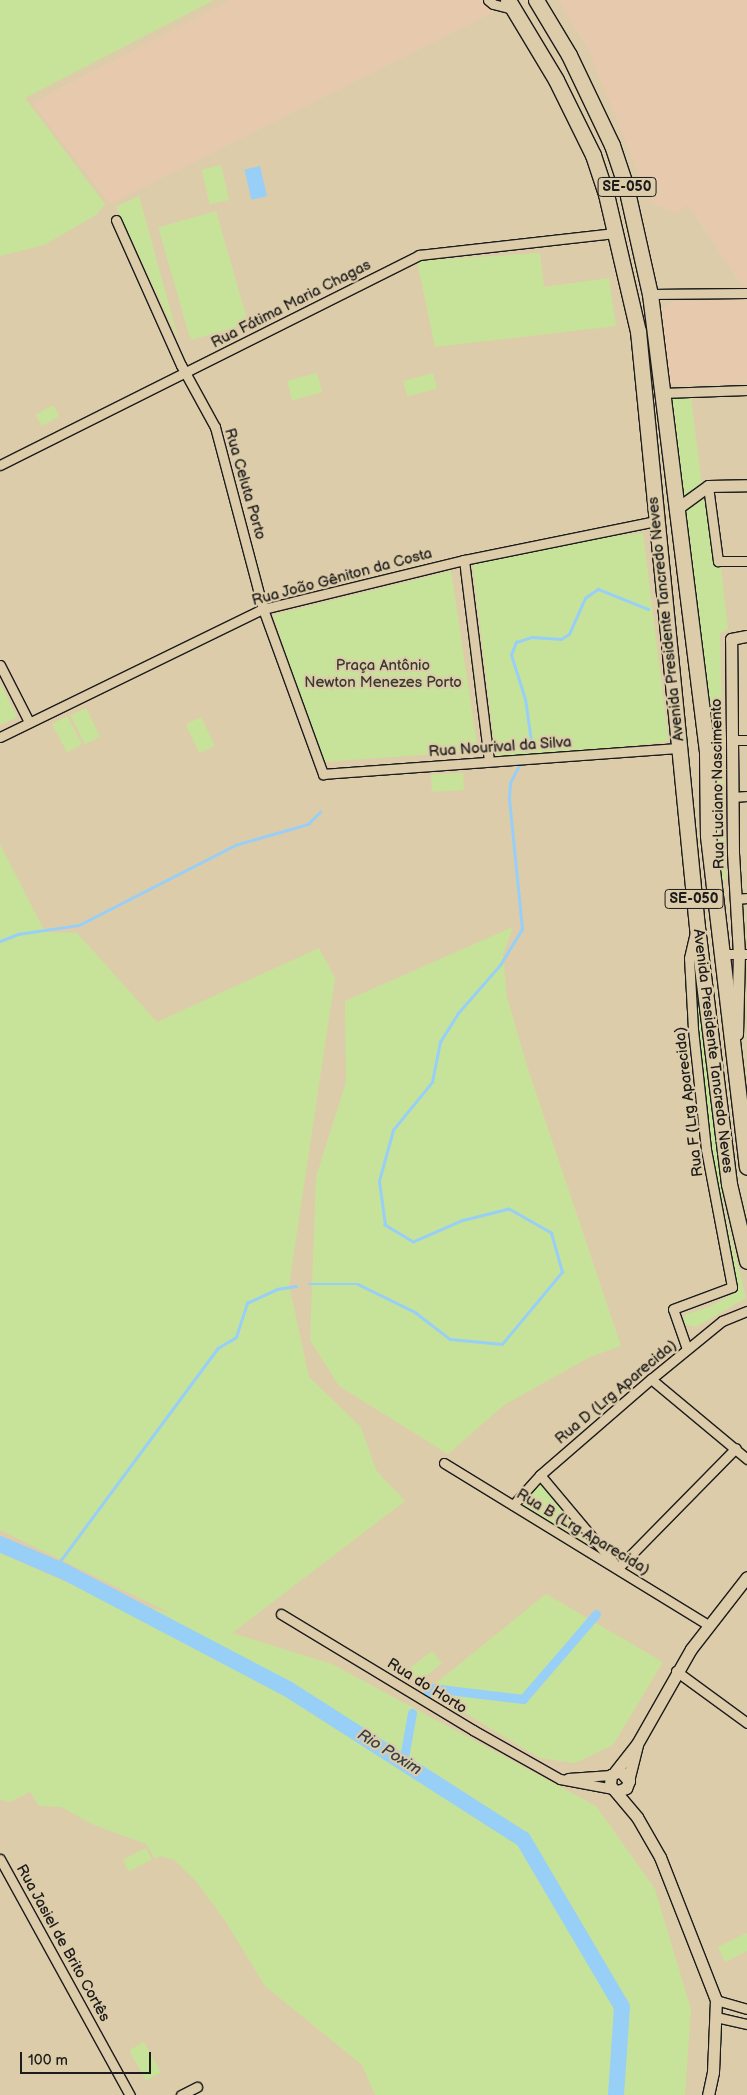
<!DOCTYPE html>
<meta charset="utf-8">
<style>
body{margin:0}
#map{position:relative;width:747px;height:2095px;overflow:hidden;background:#ddcca9;font-family:"Balsamiq Sans",sans-serif}
div>[style]{position:absolute}
[style*='--x']{left:calc(var(--x)*1px);top:calc(var(--y)*1px);width:calc(var(--w)*1px);rotate:calc(var(--a)*1deg)}
.built>*{inset:0;background:#e7c9ad}
.green>*{inset:0;background:#c7e39a;transform-origin:0 0}
.water>*{inset:0;background:#98cff7;transform-origin:0 0}
.stream>*{height:2.5px;margin:-1.25px;padding:0 1.25px;transform-origin:1.25px;border-radius:1.25px;background:#98cff7}
.canal>*{height:9px;margin:-4.5px;padding:0 4.5px;transform-origin:4.5px;border-radius:4.5px;background:#98cff7}
.river>*{height:16px;margin:-8px;padding:0 8px;transform-origin:8px;border-radius:8px;background:#98cff7}
.roads{filter:drop-shadow(1px 0 #1c1c1c) drop-shadow(-1px 0 #1c1c1c) drop-shadow(0 1px #1c1c1c) drop-shadow(0 -1px #1c1c1c)}
.minor>*{height:9px;margin:-4.5px;padding:0 4.5px;transform-origin:4.5px;border-radius:4.5px;background:#ddcca9}
.tertiary>*{height:11px;margin:-5.5px;padding:0 5.5px;transform-origin:5.5px;border-radius:5.5px;background:#ddcca9}
.primary>*{height:15px;margin:-7.5px;padding:0 7.5px;transform-origin:7.5px;border-radius:7.5px;background:#ddcca9}
span{translate:-50% -50%;white-space:nowrap;text-align:center;line-height:1.15;-webkit-text-stroke:4.5px #ddcca9;paint-order:stroke}
.shield-label span{padding:1px 4px;background:#ddcca9;border:1px solid;border-radius:4px;-webkit-text-stroke-width:0}
.shield-label{font-size:14px;color:#1c1c1c;font-weight:700}
.street-label{font-size:15px;color:#1c1c1c}
.park-label{font-size:15px;color:#363a2f}
.water-label{font-size:16px;color:#354048;font-style:italic}
.scale{position:absolute;left:20px;top:2052px;width:131px;height:22px;box-sizing:border-box;border:2px solid #1c1c1c;border-top:0;padding-left:6px;font-size:15px;line-height:18px;white-space:nowrap;color:#1c1c1c;-webkit-text-stroke:4px #ddcca9;paint-order:stroke}
</style>
<div id="map">
<div class="built">
<i style="clip-path:polygon(231px 0,486px 0,494px 12px,110px 204px,32px 103px)"></i>
<i style="clip-path:polygon(558px 0,747px 0,747px 287px,743px 287px,688px 205px,677px 213px,648px 202px,659px 192px,656px 182px,642px 182px,588px 49px)"></i>
<i style="clip-path:polygon(747px 300px,747px 383px,671px 385px,661px 310px,674px 301px)"></i>
</div>
<div class="green">
<i style="clip-path:polygon(0 0,214px 0,25px 98px,105px 204px,96px 215px,44px 245px,0 256px)"></i>
<i style="left:221px;top:165px;width:36px;height:20px;rotate:77deg"></i>
<i style="clip-path:polygon(139px 196px,178px 338px,116px 207px)"></i>
<i style="left:216px;top:211px;width:117px;height:60px;rotate:74deg"></i>
<i style="clip-path:polygon(540px 253px,544px 287px,609px 278px,616px 326px,435px 347px,417px 261px)"></i>
<i style="left:317px;top:373px;width:20px;height:31px;rotate:75deg"></i>
<i style="left:433px;top:373px;width:16px;height:31px;rotate:75deg"></i>
<i style="clip-path:polygon(691px 397px,702px 487px,681px 501px,671px 399px)"></i>
<i style="left:53px;top:405px;width:13px;height:20px;rotate:61deg"></i>
<i style="clip-path:polygon(704px 492px,715px 564px,721px 568px,728px 629px,720px 633px,720px 636px,726px 877px,721px 887px,681px 509px)"></i>
<i style="left:643px;top:533px;width:210px;height:173px;rotate:83deg"></i>
<i style="clip-path:polygon(451px 571px,478px 751px,322px 762px,273px 615px)"></i>
<i style="clip-path:polygon(0 683px,17px 717px,0 725px)"></i>
<i style="left:86px;top:708px;width:32px;height:17px;rotate:64deg"></i>
<i style="left:67px;top:716px;width:32px;height:17px;rotate:62deg"></i>
<i style="left:201px;top:717px;width:32px;height:17px;rotate:64deg"></i>
<i style="left:463px;top:773px;width:17px;height:32px;rotate:87deg"></i>
<i style="clip-path:polygon(0 844px,45px 932px,77px 933px,157px 1022px,319px 948px,335px 978px,289px 1285px,309px 1377px,361px 1427px,376px 1470px,405px 1501px,232px 1633px,332px 1664px,596px 1806px,655px 1889px,691px 2009px,685px 2095px,375px 2095px,362px 2065px,265px 1986px,226px 1922px,195px 1880px,174px 1860px,161px 1856px,155px 1859px,146px 1844px,94px 1825px,61px 1807px,39px 1806px,30px 1792px,10px 1802px,0 1800px,0 1553px,64px 1581px,172px 1614px,0 1530px)"></i>
<i style="clip-path:polygon(513px 927px,503px 955px,507px 997px,527px 1066px,621px 1346px,590px 1357px,504px 1405px,448px 1454px,339px 1386px,310px 1340px,316px 1177px,346px 1082px,345px 1001px)"></i>
<i style="clip-path:polygon(690px 956px,696px 956px,724px 1210px,746px 1298px,696px 1327px,683px 1324px,685px 1315px,711px 1306px,731px 1295px,736px 1286px,717px 1208px)"></i>
<i style="clip-path:polygon(539px 1480px,595px 1546px,517px 1506px)"></i>
<i style="clip-path:polygon(546px 1594px,663px 1662px,613px 1745px,575px 1763px,540px 1758px,438px 1697px,436px 1683px)"></i>
<i style="left:432px;top:1651px;width:16px;height:32px;rotate:52deg"></i>
<i style="left:146px;top:1848px;width:13px;height:26px;rotate:63deg"></i>
<i style="clip-path:polygon(747px 1933px,747px 1951px,725px 1962px,718px 1947px)"></i>
<i style="left:144px;top:2042px;width:35px;height:17px;rotate:61deg"></i>
</div>
<div class="water">
<i style="left:260px;top:166px;width:31px;height:16px;rotate:77deg"></i>
</div>
<div class="stream">
<i style="--x:526;--y:751;--w:11;--a:-63"></i>
<i style="--x:531;--y:741;--w:42;--a:-98.1"></i>
<i style="--x:525;--y:699;--w:46;--a:-107.7"></i>
<i style="--x:511;--y:655;--w:14;--a:-69"></i>
<i style="--x:516;--y:642;--w:17;--a:-17"></i>
<i style="--x:532;--y:637;--w:29;--a:4"></i>
<i style="--x:561;--y:639;--w:9;--a:-32"></i>
<i style="--x:569;--y:634;--w:39;--a:-66"></i>
<i style="--x:585;--y:598;--w:16;--a:-35"></i>
<i style="--x:598;--y:589;--w:54;--a:21.8"></i>
<i style="--x:0;--y:941;--w:19;--a:-21"></i>
<i style="--x:18;--y:934;--w:62;--a:-8.4"></i>
<i style="--x:79;--y:925;--w:175;--a:-27.1"></i>
<i style="--x:235;--y:845;--w:76;--a:-16"></i>
<i style="--x:308;--y:824;--w:17;--a:-45"></i>
<i style="--x:309;--y:1284;--w:49;--a:0"></i>
<i style="--x:358;--y:1284;--w:64;--a:26.2"></i>
<i style="--x:415;--y:1312;--w:44;--a:37.6"></i>
<i style="--x:450;--y:1339;--w:52;--a:5.5"></i>
<i style="--x:502;--y:1344;--w:94;--a:-50.2"></i>
<i style="--x:562;--y:1272;--w:41;--a:-105.8"></i>
<i style="--x:551;--y:1233;--w:48;--a:-150.3"></i>
<i style="--x:509;--y:1209;--w:49;--a:166"></i>
<i style="--x:461;--y:1221;--w:52;--a:156.4"></i>
<i style="--x:413;--y:1242;--w:33;--a:-149"></i>
<i style="--x:385;--y:1225;--w:44;--a:-97.8"></i>
<i style="--x:379;--y:1181;--w:53;--a:-74.6"></i>
<i style="--x:393;--y:1130;--w:62;--a:-50.9"></i>
<i style="--x:432;--y:1082;--w:41;--a:-78.7"></i>
<i style="--x:440;--y:1042;--w:34;--a:-58"></i>
<i style="--x:458;--y:1013;--w:64;--a:-48.8"></i>
<i style="--x:500;--y:965;--w:42;--a:-58.6"></i>
<i style="--x:522;--y:929;--w:131;--a:-95.7"></i>
<i style="--x:509;--y:799;--w:16;--a:-86"></i>
<i style="--x:510;--y:783;--w:20;--a:-63"></i>
<i style="--x:55;--y:1568;--w:274;--a:-53.5"></i>
<i style="--x:218;--y:1348;--w:21;--a:-31"></i>
<i style="--x:236;--y:1337;--w:36;--a:-72"></i>
<i style="--x:247;--y:1303;--w:33;--a:-25"></i>
<i style="--x:277;--y:1289;--w:19;--a:-9"></i>
</div>
<div class="canal">
<i style="--x:427;--y:1694;--w:7;--a:-56"></i>
<i style="--x:431;--y:1688;--w:93;--a:6.8"></i>
<i style="--x:523;--y:1699;--w:112;--a:-49.3"></i>
<i style="--x:403;--y:1763;--w:51;--a:-79.8"></i>
</div>
<div class="river">
<i style="--x:0;--y:1544;--w:71;--a:23.3"></i>
<i style="--x:65;--y:1572;--w:252;--a:27.7"></i>
<i style="--x:288;--y:1689;--w:279;--a:32.6"></i>
<i style="--x:523;--y:1839;--w:195;--a:59.5"></i>
<i style="--x:622;--y:2007;--w:88;--a:93.9"></i>
</div>
<div class="roads">
<div class="minor">
<i style="--x:488;--y:0;--w:6;--a:39"></i>
<i style="--x:493;--y:4;--w:21;--a:14"></i>
<i style="--x:116;--y:220;--w:159;--a:65.9"></i>
<i style="--x:181;--y:365;--w:71;--a:61.3"></i>
<i style="--x:215;--y:427;--w:188;--a:75.2"></i>
<i style="--x:263;--y:609;--w:176;--a:70"></i>
<i style="--x:323;--y:774;--w:358;--a:-4.2"></i>
<i style="--x:650;--y:294;--w:97;--a:-0.6"></i>
<i style="--x:662;--y:393;--w:85;--a:-2"></i>
<i style="--x:0;--y:465;--w:469;--a:-26.6"></i>
<i style="--x:419;--y:255;--w:197;--a:-6.4"></i>
<i style="--x:708;--y:486;--w:76;--a:82.4"></i>
<i style="--x:718;--y:561;--w:29;--a:0"></i>
<i style="--x:464;--y:560;--w:202;--a:82.9"></i>
<i style="--x:0;--y:665;--w:64;--a:63"></i>
<i style="--x:0;--y:737;--w:292;--a:-26"></i>
<i style="--x:263;--y:609;--w:207;--a:-13.7"></i>
<i style="--x:464;--y:560;--w:195;--a:-11.5"></i>
<i style="--x:732;--y:740;--w:15;--a:0"></i>
<i style="--x:732;--y:797;--w:15;--a:-4"></i>
<i style="--x:736;--y:899;--w:11;--a:-5"></i>
<i style="--x:722;--y:954;--w:25;--a:0"></i>
<i style="--x:687;--y:1349;--w:42;--a:-109.3"></i>
<i style="--x:673;--y:1309;--w:63;--a:-20.4"></i>
<i style="--x:732;--y:1287;--w:140;--a:-100.7"></i>
<i style="--x:706;--y:1149;--w:121;--a:-96.2"></i>
<i style="--x:693;--y:1029;--w:71;--a:-93.2"></i>
<i style="--x:689;--y:958;--w:26;--a:-77"></i>
<i style="--x:651;--y:1379;--w:125;--a:39.8"></i>
<i style="--x:444;--y:1463;--w:310;--a:31.5"></i>
<i style="--x:540;--y:1475;--w:121;--a:50"></i>
<i style="--x:618;--y:1568;--w:168;--a:-45.5"></i>
<i style="--x:513;--y:1505;--w:40;--a:-48"></i>
<i style="--x:540;--y:1475;--w:147;--a:-40.9"></i>
<i style="--x:651;--y:1379;--w:92;--a:-39.2"></i>
<i style="--x:722;--y:1321;--w:27;--a:-22"></i>
<i style="--x:281;--y:1614;--w:224;--a:31.1"></i>
<i style="--x:473;--y:1730;--w:100;--a:29.4"></i>
<i style="--x:560;--y:1779;--w:54;--a:10.7"></i>
<i style="--x:676;--y:1671;--w:88;--a:36.2"></i>
<i style="--x:568;--y:1778;--w:43;--a:-4"></i>
<i style="--x:0;--y:1859;--w:269;--a:61.2"></i>
<i style="--x:716;--y:2000;--w:32;--a:16"></i>
<i style="--x:716;--y:2017;--w:32;--a:13"></i>
<i style="--x:181;--y:2095;--w:18;--a:-27"></i>
</div>
<div class="tertiary">
<i style="--x:675;--y:510;--w:41;--a:-36"></i>
<i style="--x:708;--y:486;--w:39;--a:-1"></i>
<i style="--x:737;--y:1034;--w:80;--a:-88.6"></i>
<i style="--x:739;--y:954;--w:102;--a:-93.4"></i>
<i style="--x:733;--y:852;--w:213;--a:-90.5"></i>
<i style="--x:731;--y:639;--w:16;--a:-11"></i>
<i style="--x:615;--y:1772;--w:36;--a:-52"></i>
<i style="--x:637;--y:1744;--w:109;--a:-60.4"></i>
<i style="--x:691;--y:1649;--w:91;--a:-52.1"></i>
<i style="--x:629;--y:1777;--w:32;--a:-76"></i>
<i style="--x:618;--y:1791;--w:9;--a:-21"></i>
<i style="--x:626;--y:1788;--w:8;--a:-67"></i>
<i style="--x:629;--y:1781;--w:13;--a:-132"></i>
<i style="--x:620;--y:1771;--w:10;--a:156"></i>
<i style="--x:611;--y:1775;--w:10;--a:96"></i>
<i style="--x:610;--y:1785;--w:42;--a:49.8"></i>
<i style="--x:637;--y:1817;--w:46;--a:60.1"></i>
<i style="--x:660;--y:1857;--w:154;--a:68.6"></i>
<i style="--x:716;--y:2000;--w:72;--a:92.4"></i>
<i style="--x:713;--y:2072;--w:24;--a:102"></i>
</div>
<div class="primary">
<i style="--x:508;--y:0;--w:93;--a:59"></i>
<i style="--x:556;--y:80;--w:84;--a:63.7"></i>
<i style="--x:593;--y:155;--w:41;--a:71.6"></i>
<i style="--x:606;--y:194;--w:141;--a:76.9"></i>
<i style="--x:638;--y:331;--w:599;--a:84.35"></i>
<i style="--x:697;--y:927;--w:259;--a:82.9"></i>
<i style="--x:729;--y:1184;--w:79;--a:76.8"></i>
<i style="--x:536;--y:0;--w:64;--a:59"></i>
<i style="--x:569;--y:55;--w:100;--a:64.5"></i>
<i style="--x:612;--y:145;--w:44;--a:71.6"></i>
<i style="--x:626;--y:187;--w:110;--a:77.4"></i>
<i style="--x:650;--y:294;--w:464;--a:82.9"></i>
<i style="--x:707;--y:754;--w:82;--a:89.3"></i>
<i style="--x:708;--y:836;--w:333;--a:83.3"></i>
</div>
</div>
<div class="shield-label">
<span style="left:627px;top:187px">SE-050</span>
<span style="left:694px;top:899px">SE-050</span>
</div>
<div class="street-label">
<span style="left:291px;top:304px;rotate:-27deg">Rua Fátima Maria Chagas</span>
<span style="left:245px;top:484px;rotate:74deg">Rua Celuta Porto</span>
<span style="left:342px;top:577px;rotate:-15deg">Rua João Gêniton da Costa</span>
<span style="left:666px;top:619px;rotate:-96deg">Avenida Presidente Tancredo Neves</span>
<span style="left:500px;top:747px;rotate:-4deg">Rua Nourival da Silva</span>
<span style="left:718px;top:784px;rotate:-91deg">Rua Luciano Nascimento</span>
<span style="left:713px;top:1051px;rotate:83deg">Avenida Presidente Tancredo Neves</span>
<span style="left:689px;top:1102px;rotate:-97deg">Rua F (Lrg Aparecida)</span>
<span style="left:616px;top:1392px;rotate:-40deg">Rua D (Lrg Aparecida)</span>
<span style="left:583px;top:1532px;rotate:31deg">Rua B (Lrg Aparecida)</span>
<span style="left:427px;top:1686px;rotate:32deg">Rua do Horto</span>
<span style="left:63px;top:1943px;rotate:61deg">Rua Jasiel de Brito Cortês</span>
</div>
<div class="park-label">
<span style="left:383px;top:674px">Praça Antônio<br>Newton Menezes Porto</span>
</div>
<div class="water-label">
<span style="left:389px;top:1753px;rotate:32deg">Rio Poxim</span>
</div>
<div class="scale">100 m</div>
</div>
